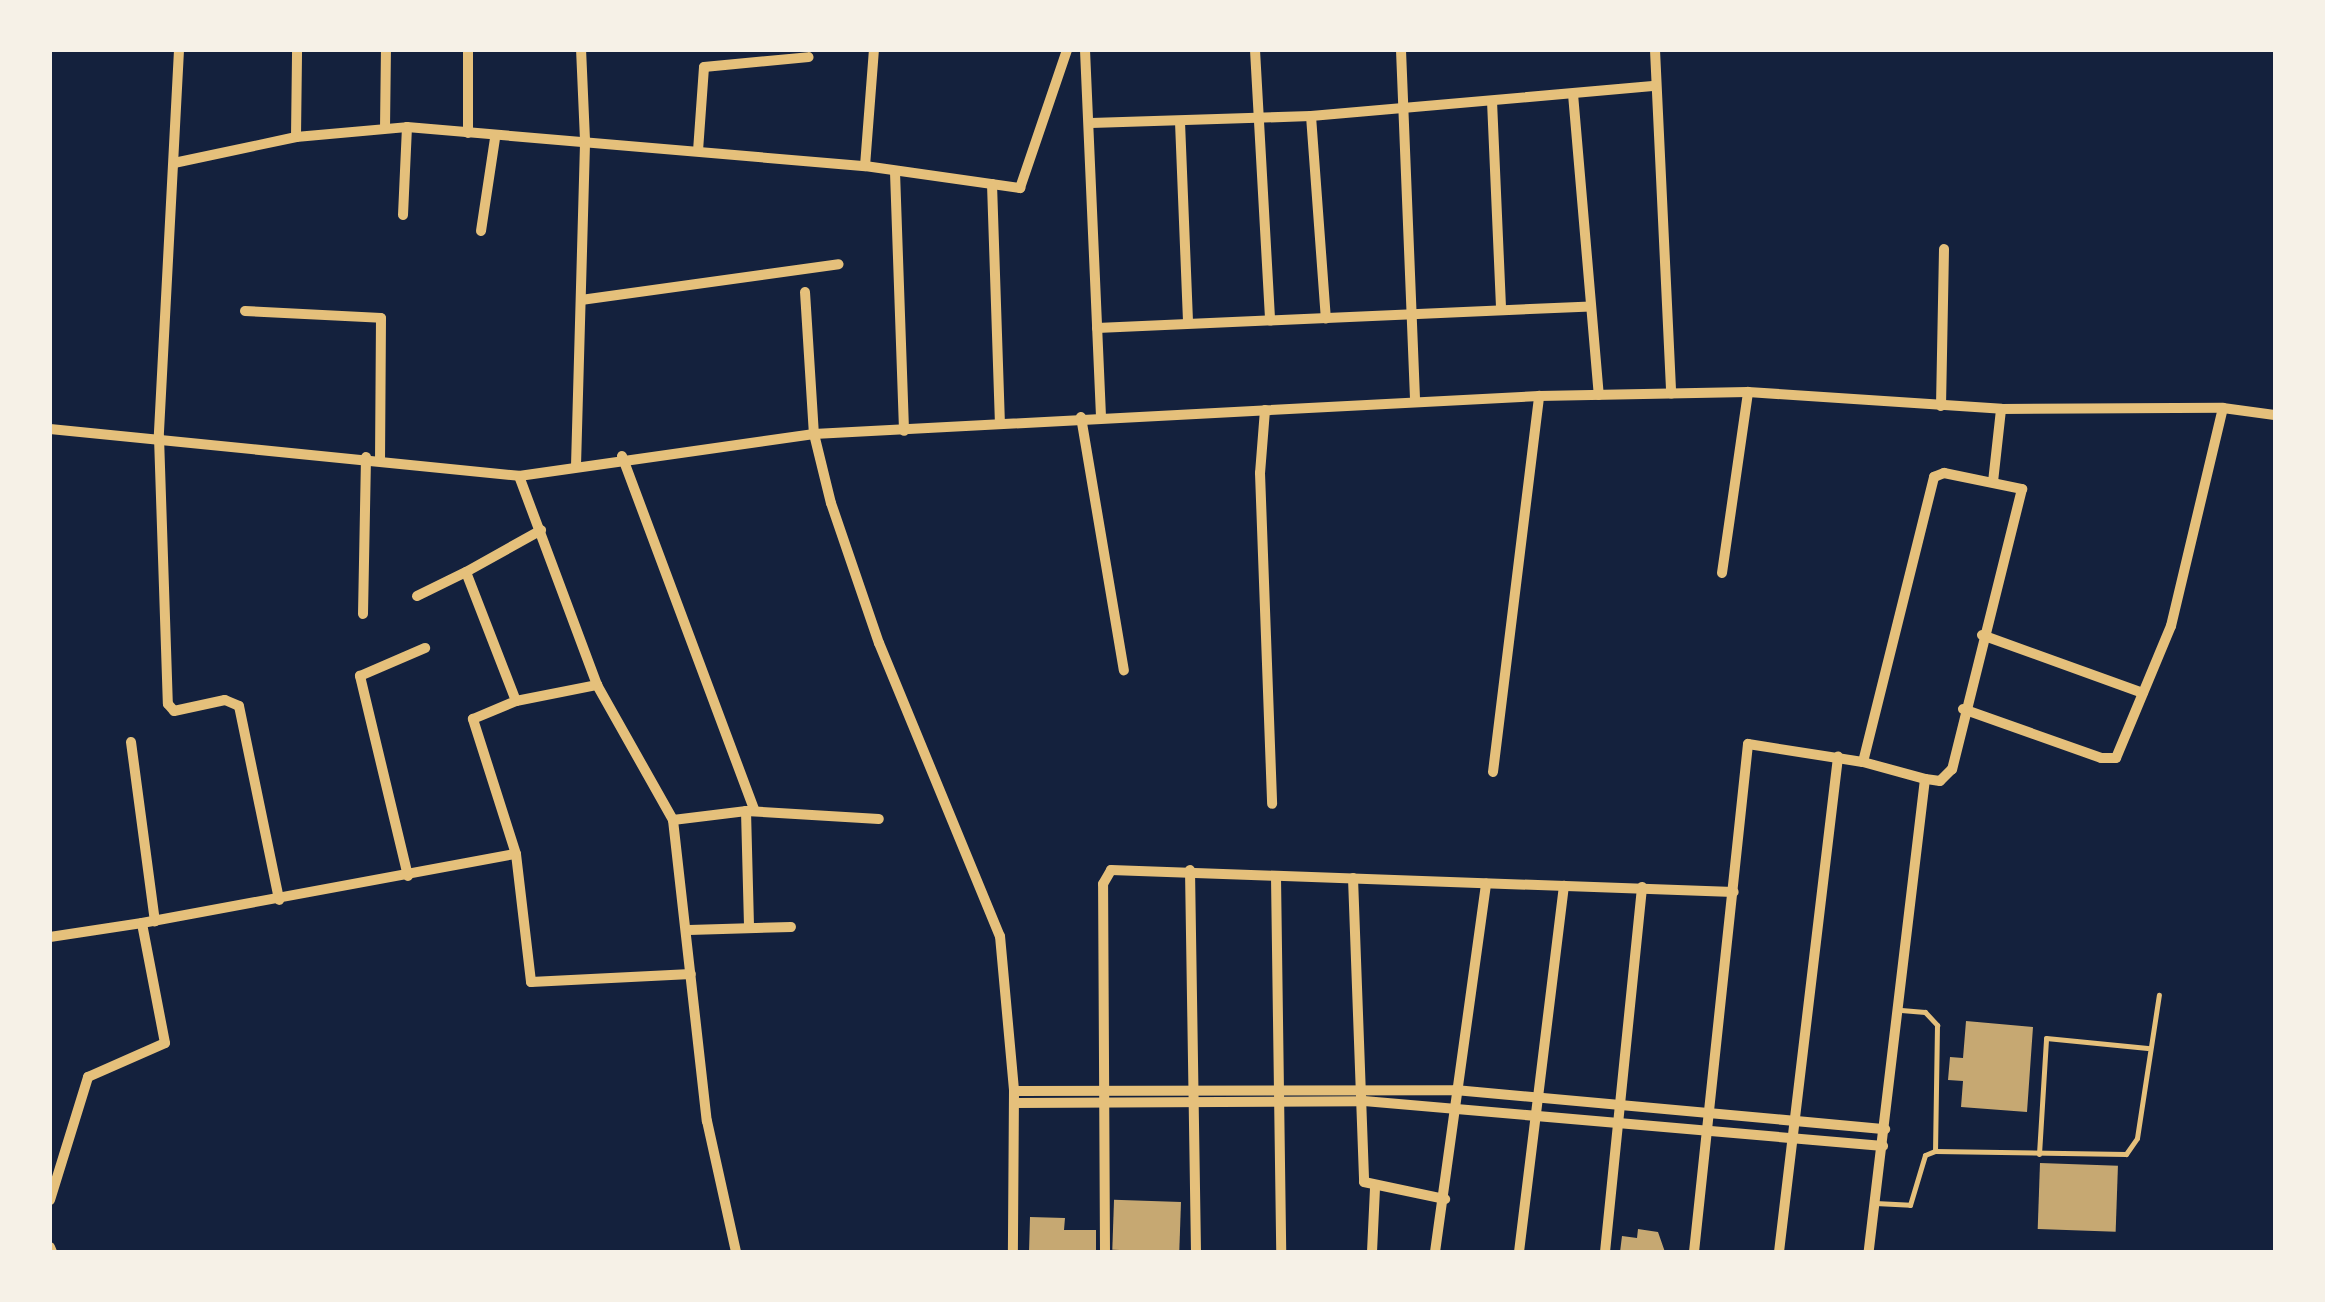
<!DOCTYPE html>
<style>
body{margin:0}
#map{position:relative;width:2325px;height:1302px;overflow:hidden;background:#14213d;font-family:"IBM Plex Serif",serif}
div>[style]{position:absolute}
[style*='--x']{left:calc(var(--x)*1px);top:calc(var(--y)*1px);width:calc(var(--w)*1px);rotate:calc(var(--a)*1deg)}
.building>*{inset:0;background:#c6a872;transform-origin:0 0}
.service>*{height:5px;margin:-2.5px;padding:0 2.5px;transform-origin:2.5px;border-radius:2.5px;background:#e5c07b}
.minor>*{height:10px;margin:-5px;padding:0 5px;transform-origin:5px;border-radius:5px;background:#e5c07b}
span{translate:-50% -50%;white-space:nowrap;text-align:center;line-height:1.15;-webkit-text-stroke:10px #f6f1e7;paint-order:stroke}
.frame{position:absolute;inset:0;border:52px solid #f6f1e7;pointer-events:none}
</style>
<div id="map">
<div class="building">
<i style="clip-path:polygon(1966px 1021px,2033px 1027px,2027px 1112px,1961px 1107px,1963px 1081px,1948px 1080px,1950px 1057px,1963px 1058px)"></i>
<i style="left:2040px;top:1163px;width:78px;height:66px;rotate:2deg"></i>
<i style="left:1181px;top:1202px;width:50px;height:67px;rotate:92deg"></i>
<i style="clip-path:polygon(1030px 1217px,1065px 1218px,1064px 1230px,1096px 1230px,1096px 1252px,1029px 1252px)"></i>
<i style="clip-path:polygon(1638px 1229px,1658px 1232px,1665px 1252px,1620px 1252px,1622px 1236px,1637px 1238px)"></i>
</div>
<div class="service">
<i style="--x:1901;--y:1010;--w:24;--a:5"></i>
<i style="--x:1925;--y:1012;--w:18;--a:47"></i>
<i style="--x:1937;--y:1025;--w:125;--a:90.9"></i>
<i style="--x:2039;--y:1154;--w:116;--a:-86.5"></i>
<i style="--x:2046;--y:1038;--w:102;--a:5.6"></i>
<i style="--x:1875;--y:1203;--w:35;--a:3"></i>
<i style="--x:1910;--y:1205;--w:52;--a:-73.3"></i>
<i style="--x:1925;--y:1155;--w:11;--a:-22"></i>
<i style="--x:1935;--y:1151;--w:191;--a:0.9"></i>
<i style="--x:2126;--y:1154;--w:19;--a:-55"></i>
<i style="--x:2137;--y:1138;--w:145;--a:-81.3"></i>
</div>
<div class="minor">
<i style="--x:179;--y:50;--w:388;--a:93"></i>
<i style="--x:159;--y:437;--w:267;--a:88.1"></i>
<i style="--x:168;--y:704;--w:9;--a:49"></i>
<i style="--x:174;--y:711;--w:52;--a:-12.2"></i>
<i style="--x:225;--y:700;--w:15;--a:23"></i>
<i style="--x:239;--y:706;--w:198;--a:78.3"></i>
<i style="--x:468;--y:50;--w:83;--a:90"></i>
<i style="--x:1085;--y:50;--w:365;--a:87.5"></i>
<i style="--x:1255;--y:50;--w:271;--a:86.8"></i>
<i style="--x:1401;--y:50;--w:352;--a:87.7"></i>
<i style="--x:1655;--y:50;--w:344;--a:87.3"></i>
<i style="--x:1573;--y:94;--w:302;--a:85.1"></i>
<i style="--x:1492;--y:101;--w:207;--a:87.5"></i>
<i style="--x:1311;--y:116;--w:203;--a:85.8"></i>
<i style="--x:1180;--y:122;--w:201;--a:87.7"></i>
<i style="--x:1091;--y:123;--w:220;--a:-1.8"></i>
<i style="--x:1311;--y:116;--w:343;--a:-5"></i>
<i style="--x:385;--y:128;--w:78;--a:-89.3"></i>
<i style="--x:296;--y:137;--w:87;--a:-89.3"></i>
<i style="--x:698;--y:151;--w:84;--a:-85.9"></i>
<i style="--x:704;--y:67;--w:105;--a:-5.4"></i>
<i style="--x:174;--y:163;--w:125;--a:-12"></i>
<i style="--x:296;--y:137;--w:111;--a:-5.1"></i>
<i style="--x:407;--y:127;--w:460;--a:4.9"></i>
<i style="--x:865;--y:166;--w:116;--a:-85.6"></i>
<i style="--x:865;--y:166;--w:157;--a:8.1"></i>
<i style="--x:1020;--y:188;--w:146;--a:-71.2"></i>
<i style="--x:895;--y:172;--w:259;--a:88"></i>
<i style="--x:992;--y:184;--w:240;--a:88.1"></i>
<i style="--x:403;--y:215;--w:88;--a:-87.4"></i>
<i style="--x:481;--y:231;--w:94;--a:-81.4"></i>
<i style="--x:805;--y:292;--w:142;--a:86.4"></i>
<i style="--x:814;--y:434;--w:71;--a:76.2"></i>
<i style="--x:831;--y:503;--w:148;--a:71.1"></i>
<i style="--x:879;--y:643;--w:317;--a:67.6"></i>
<i style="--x:1000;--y:936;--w:156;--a:84.8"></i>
<i style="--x:1014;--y:1091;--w:161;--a:90.4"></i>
<i style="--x:581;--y:300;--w:260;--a:-7.9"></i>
<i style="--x:245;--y:311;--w:136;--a:2.9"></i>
<i style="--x:381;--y:318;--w:141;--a:90.4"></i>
<i style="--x:1097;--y:328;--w:494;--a:-2.5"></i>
<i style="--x:1941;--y:406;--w:157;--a:-88.9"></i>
<i style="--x:1265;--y:410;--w:63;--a:94.5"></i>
<i style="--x:1260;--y:473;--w:331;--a:87.9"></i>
<i style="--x:1081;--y:417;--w:257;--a:80.4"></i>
<i style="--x:50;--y:429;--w:471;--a:5.7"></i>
<i style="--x:519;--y:476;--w:298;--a:-8.1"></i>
<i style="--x:814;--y:434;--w:726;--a:-3"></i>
<i style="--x:1539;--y:396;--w:209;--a:-1.1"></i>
<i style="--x:1748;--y:392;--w:254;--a:3.8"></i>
<i style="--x:2001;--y:409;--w:222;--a:-0.3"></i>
<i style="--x:2223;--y:408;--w:52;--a:7.7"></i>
<i style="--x:622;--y:456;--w:379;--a:69.5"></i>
<i style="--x:576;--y:466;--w:326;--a:-88.4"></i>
<i style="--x:585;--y:140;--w:90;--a:-92.5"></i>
<i style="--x:519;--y:476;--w:223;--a:69.5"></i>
<i style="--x:597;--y:685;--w:155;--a:60.6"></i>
<i style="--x:673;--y:820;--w:303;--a:83.6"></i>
<i style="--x:707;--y:1121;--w:134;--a:77.5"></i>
<i style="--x:1993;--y:482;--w:73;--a:-83.7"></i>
<i style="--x:1722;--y:573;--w:183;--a:-81.8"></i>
<i style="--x:417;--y:596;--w:55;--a:-26.1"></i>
<i style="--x:363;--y:614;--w:157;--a:-88.9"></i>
<i style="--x:1982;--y:635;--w:171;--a:19.8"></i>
<i style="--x:516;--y:701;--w:138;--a:-111.2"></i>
<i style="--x:466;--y:572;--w:86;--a:-29.2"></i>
<i style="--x:1963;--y:709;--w:146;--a:19.5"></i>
<i style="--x:2101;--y:758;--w:15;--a:0"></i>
<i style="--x:2116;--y:758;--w:143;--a:-67.4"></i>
<i style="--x:2171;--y:626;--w:224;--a:-76.6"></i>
<i style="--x:131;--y:742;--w:181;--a:82.4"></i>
<i style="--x:1863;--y:762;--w:294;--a:-76"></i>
<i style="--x:1934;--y:477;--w:11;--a:-22"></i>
<i style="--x:1944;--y:473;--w:80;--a:11.6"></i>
<i style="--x:2022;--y:489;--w:289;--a:104"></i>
<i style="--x:1952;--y:769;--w:17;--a:135"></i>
<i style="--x:1940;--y:781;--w:15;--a:-172"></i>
<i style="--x:1925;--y:779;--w:476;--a:96.8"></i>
<i style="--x:1493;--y:772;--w:379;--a:-83"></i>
<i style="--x:746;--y:811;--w:116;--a:88.5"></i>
<i style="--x:673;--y:820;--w:74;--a:-7"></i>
<i style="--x:746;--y:811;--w:133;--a:3.4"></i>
<i style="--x:516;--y:854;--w:129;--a:83.3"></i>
<i style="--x:531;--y:982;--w:160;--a:-2.9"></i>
<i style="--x:1190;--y:870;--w:382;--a:89.1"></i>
<i style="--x:408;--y:876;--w:206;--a:-103.5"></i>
<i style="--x:360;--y:676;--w:71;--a:-23.3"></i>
<i style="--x:1276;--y:877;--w:375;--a:89.2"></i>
<i style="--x:1353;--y:878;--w:304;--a:87.9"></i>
<i style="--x:1364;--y:1182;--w:83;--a:11.9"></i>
<i style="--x:689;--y:930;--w:102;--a:-1.7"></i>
<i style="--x:50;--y:937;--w:93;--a:-8.7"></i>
<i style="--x:1014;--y:1091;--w:441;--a:-0.1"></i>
<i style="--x:1455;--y:1090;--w:432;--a:5.2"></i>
<i style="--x:1014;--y:1103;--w:350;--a:-0.3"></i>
<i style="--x:1364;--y:1101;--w:521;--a:4.96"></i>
<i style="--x:50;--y:1200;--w:129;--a:-72.8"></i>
<i style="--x:88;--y:1077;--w:84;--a:-23.8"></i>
<i style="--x:165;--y:1043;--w:122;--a:-100.9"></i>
<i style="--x:142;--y:923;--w:380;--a:-10.5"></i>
<i style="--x:516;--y:854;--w:142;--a:-107.7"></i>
<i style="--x:473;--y:719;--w:47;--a:-22.7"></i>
<i style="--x:516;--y:701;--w:83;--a:-11.2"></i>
<i style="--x:50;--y:1247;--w:5;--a:68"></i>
<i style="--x:1105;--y:1252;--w:368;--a:-90.3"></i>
<i style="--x:1103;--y:884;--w:16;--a:-60"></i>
<i style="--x:1111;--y:870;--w:623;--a:2.02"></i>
<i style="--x:1372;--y:1252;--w:64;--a:-87.3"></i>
<i style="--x:1435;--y:1252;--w:372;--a:-82.1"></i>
<i style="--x:1519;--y:1252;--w:369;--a:-83"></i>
<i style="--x:1605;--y:1252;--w:367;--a:-84.2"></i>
<i style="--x:1694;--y:1252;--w:511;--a:-83.93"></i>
<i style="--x:1748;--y:744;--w:116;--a:8.9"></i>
<i style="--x:1863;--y:762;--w:64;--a:15.3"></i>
<i style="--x:1779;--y:1252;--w:499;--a:-83.2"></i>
</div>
<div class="frame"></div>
</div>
